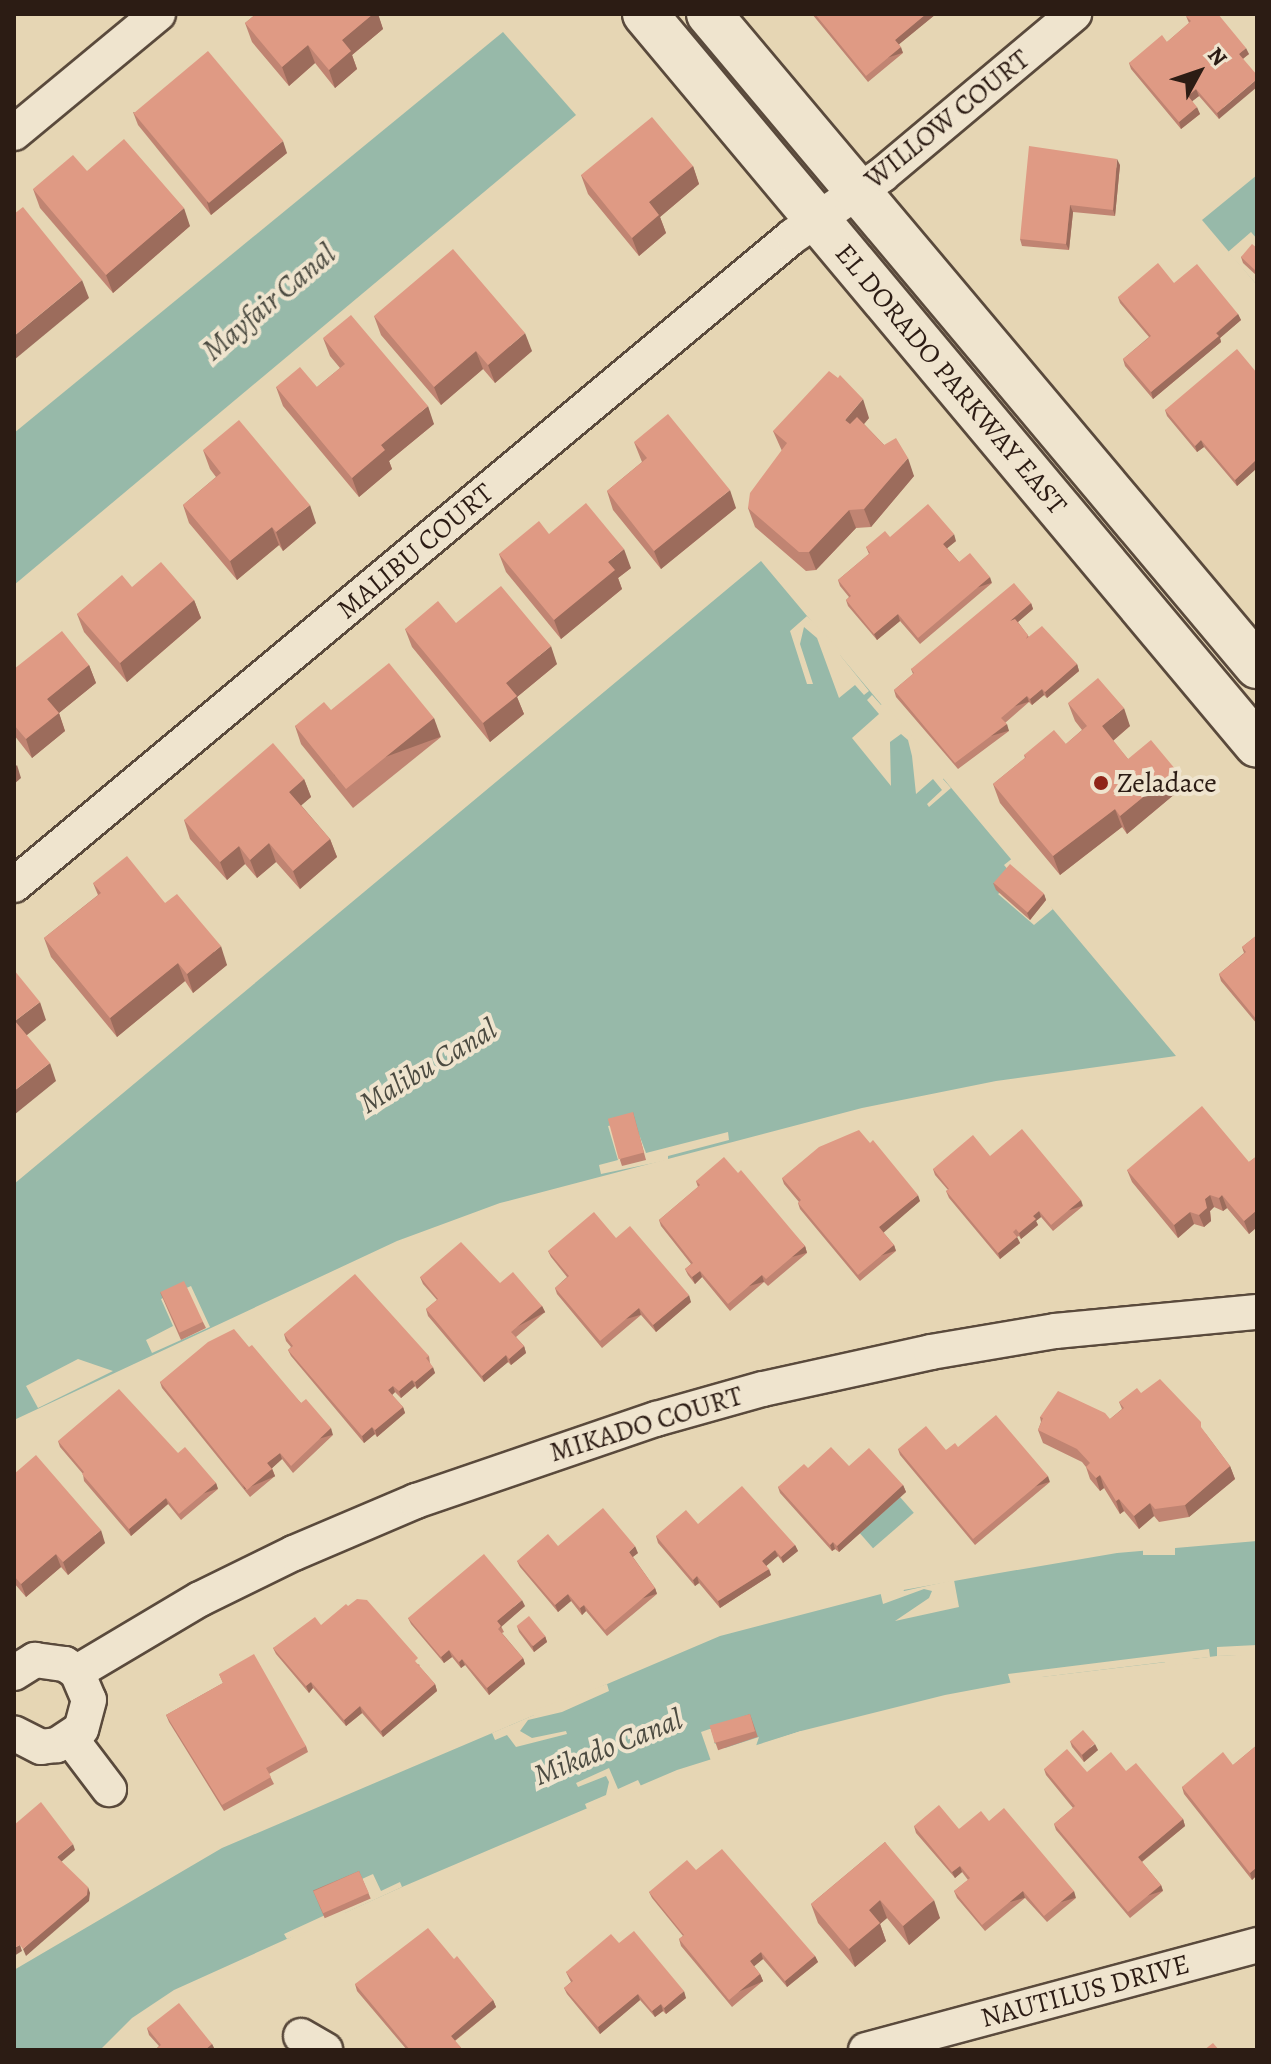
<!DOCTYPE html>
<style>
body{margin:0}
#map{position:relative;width:1271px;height:2064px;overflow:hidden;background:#e6d6b4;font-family:Alegreya,serif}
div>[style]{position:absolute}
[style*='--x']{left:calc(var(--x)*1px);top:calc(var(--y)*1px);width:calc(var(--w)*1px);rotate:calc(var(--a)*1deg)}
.water>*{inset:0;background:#97b9a9;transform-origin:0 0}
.pier>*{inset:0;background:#e6d6b4;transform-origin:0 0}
.roads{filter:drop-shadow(2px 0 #5a4a3c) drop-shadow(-2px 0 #5a4a3c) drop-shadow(0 2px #5a4a3c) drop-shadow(0 -2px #5a4a3c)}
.street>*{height:34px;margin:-17px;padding:0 17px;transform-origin:17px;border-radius:17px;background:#efe4ce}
.secondary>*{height:44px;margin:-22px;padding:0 22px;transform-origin:22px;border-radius:22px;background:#efe4ce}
.wall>*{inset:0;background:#c08472;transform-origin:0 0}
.shaded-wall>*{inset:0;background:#9c6c5c;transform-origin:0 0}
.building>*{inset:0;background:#df9a84;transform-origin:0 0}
.dots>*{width:22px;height:22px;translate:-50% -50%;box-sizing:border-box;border:4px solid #efe4ce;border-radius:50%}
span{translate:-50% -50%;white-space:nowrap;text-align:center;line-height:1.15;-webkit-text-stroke:8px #efe4ce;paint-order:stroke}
.street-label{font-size:28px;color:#2c1c14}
.poi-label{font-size:28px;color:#2c1c14}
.left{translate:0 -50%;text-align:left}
.water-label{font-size:30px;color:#4c4b41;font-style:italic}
.frame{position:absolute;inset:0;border:16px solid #2c1c14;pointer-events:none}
.north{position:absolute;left:1159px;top:32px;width:80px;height:80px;-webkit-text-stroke:6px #efe4ce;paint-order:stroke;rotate:50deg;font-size:22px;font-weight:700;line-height:32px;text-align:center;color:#2c1c14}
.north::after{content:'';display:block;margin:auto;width:28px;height:36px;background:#2c1c14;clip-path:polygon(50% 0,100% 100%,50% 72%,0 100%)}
</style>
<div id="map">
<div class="water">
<i style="clip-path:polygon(503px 32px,576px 115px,14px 585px,14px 433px)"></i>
<i style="clip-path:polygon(1257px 175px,1257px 285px,1202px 220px)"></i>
<i style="clip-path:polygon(761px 561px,1176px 1056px,996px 1081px,862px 1108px,500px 1203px,397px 1241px,14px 1420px,14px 1184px)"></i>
<i style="left:900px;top:1497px;width:21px;height:54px;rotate:49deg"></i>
<i style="clip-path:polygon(1257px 1541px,1257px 1654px,1217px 1656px,1041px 1677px,945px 1695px,801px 1731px,677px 1770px,402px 1887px,174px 1990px,132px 2018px,100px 2050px,14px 2050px,14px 1970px,222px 1848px,720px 1636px,881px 1594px,982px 1576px,1117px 1553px)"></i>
</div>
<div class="pier">
<i style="clip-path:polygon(1251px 232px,1257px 239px,1257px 285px,1228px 252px)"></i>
<i style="clip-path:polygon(807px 616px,842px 652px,840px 655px,869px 691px,864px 695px,855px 685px,839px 698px,817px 638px,804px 627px,800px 644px,813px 684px,807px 684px,790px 631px)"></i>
<i style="clip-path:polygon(872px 695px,881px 705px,884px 703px,946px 776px,943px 779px,951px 788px,929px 807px,927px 804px,942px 790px,933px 779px,916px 794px,912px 756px,908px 740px,901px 734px,890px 742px,891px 786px,852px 738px,879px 714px,867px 700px)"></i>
<i style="clip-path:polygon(1014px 857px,1053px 909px,1034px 925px,998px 894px,1017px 880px,1004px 865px)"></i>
<i style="clip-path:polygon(634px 1121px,646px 1153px,728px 1132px,729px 1140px,668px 1156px,668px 1160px,601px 1174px,599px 1165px,618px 1160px,608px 1126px)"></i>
<i style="clip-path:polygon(191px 1286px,210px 1327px,152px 1353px,146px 1340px,173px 1326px,161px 1299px)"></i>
<i style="clip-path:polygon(78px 1359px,113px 1371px,38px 1408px,26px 1386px)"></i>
<i style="left:1175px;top:1543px;width:12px;height:32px;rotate:90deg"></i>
<i style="clip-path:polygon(954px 1580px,959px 1607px,895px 1621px,929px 1598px,932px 1591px,924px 1589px,883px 1604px,880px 1591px,902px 1587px,904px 1591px)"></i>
<i style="clip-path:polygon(1257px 1645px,1257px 1658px,1250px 1659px,1249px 1655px,1217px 1656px,1217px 1647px)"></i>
<i style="clip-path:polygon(1209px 1649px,1210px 1657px,1192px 1659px,1192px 1663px,1166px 1666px,1165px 1662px,1042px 1677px,1042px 1681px,1012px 1688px,1008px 1674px)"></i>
<i style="clip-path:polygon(607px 1684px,609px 1691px,562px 1712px,528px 1720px,520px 1731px,532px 1738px,566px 1731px,567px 1734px,516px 1747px,507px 1735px,495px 1740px,492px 1733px,534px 1715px,532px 1711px)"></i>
<i style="clip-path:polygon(747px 1716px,720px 1733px,714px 1743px,725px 1748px,759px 1737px,756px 1746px,801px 1731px,803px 1734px,712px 1764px,701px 1732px)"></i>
<i style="clip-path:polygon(609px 1768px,618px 1789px,638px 1780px,643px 1790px,587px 1809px,585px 1804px,606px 1795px,609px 1782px,606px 1776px,578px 1787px,576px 1783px)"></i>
<i style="clip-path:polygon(373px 1874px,381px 1891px,400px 1882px,402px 1887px,345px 1913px,346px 1917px,287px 1939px,284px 1934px,360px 1899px,353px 1883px)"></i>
</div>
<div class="roads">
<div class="street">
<i style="--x:14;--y:133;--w:187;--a:-39.6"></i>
<i style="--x:14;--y:885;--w:1014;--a:-39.8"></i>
<i style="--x:793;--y:236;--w:108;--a:-34.4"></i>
<i style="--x:882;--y:175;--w:251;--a:-40"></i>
<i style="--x:77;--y:1672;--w:143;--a:-30.7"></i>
<i style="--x:200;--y:1599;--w:105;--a:-26.1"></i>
<i style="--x:294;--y:1553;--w:133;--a:-23.1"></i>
<i style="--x:416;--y:1501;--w:254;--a:-18.9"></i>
<i style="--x:656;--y:1419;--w:111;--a:-15.7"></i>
<i style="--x:763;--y:1389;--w:172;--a:-12.4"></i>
<i style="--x:931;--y:1352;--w:126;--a:-9.6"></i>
<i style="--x:1055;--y:1331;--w:203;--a:-5.4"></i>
<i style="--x:14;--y:1673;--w:25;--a:-32"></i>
<i style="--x:35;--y:1660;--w:30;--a:8"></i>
<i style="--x:65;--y:1664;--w:14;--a:34"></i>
<i style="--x:77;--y:1672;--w:30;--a:67"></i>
<i style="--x:89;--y:1700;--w:30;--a:105"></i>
<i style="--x:81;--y:1729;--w:29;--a:146"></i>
<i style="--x:57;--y:1745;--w:16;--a:173"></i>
<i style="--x:41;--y:1747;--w:30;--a:-153"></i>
<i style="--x:71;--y:1739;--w:63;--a:52.8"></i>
<i style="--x:301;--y:2036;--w:28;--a:30"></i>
<i style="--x:866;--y:2050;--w:405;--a:-15"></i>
</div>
<div class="secondary">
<i style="--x:645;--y:14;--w:953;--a:50.06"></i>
<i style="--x:709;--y:14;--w:852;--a:49.95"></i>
</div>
</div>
<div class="wall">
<i style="clip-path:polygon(256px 14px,378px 14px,383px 29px,352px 55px,357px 69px,335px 88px,315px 63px,289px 86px,252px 42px,245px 23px)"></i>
<i style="clip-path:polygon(812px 14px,936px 14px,899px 44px,903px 53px,868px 82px)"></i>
<i style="clip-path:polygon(1186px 16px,1249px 54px,1243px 59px,1219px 119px,1199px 96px,1192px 101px,1200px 114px,1181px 129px,1131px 69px,1129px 63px,1167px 42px,1189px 23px)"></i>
<i style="clip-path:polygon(133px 112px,287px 153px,211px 215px,138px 125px)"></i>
<i style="clip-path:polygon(1120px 165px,1115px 216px,1073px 212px,1069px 250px,1022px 246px,1020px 239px)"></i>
<i style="clip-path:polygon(693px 166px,699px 184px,660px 217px,666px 233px,639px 256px,588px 194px,581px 175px)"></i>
<i style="clip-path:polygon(33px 189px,190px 226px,113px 293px,40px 208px)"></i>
<i style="clip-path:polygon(1257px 248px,1257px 276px,1243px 263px,1241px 257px)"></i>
<i style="clip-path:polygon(1174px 283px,1238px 314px,1241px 320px,1220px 338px,1221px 342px,1153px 399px,1125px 366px,1123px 359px,1149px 337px,1120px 303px,1118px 297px)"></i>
<i style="clip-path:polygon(374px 316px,532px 351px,495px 383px,483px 369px,441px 405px,381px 335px)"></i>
<i style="clip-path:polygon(323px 338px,434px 424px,389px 461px,392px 469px,359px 497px,283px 406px,276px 387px,317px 387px,340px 368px,330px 356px)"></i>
<i style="clip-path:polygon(1257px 373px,1257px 468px,1237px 486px,1204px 447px,1197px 452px,1167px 416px,1165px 410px)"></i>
<i style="clip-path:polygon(869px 418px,864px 424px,914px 476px,871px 527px,856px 528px,816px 570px,806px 571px,755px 527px,748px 508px,782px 451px,773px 431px)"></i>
<i style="clip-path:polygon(634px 442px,736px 508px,661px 569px,613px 510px,607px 491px,642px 462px)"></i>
<i style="clip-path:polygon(203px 450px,316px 523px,283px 551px,279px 545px,237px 580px,189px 523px,183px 505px,216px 477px,210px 469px)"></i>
<i style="clip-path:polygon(549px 534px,631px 568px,618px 578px,622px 589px,561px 639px,506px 572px,499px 554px)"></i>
<i style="clip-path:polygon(890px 537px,956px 541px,947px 548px,959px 562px,992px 583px,920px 644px,900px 621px,877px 640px,848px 606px,846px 600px,849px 597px,840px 586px,838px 580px,869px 554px,866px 547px)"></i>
<i style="clip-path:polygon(132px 587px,194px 600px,201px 618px,127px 682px,84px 632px,77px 614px)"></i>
<i style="clip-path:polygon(1031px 603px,1033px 609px,1018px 622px,1029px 637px,1077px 664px,1079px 671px,1047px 698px,1044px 695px,1032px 705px,1029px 702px,1005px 723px,1009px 731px,958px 769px,896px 697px,894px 690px,913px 674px,911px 669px)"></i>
<i style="clip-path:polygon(456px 623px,557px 664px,517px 697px,524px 714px,490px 742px,412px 647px,405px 629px)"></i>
<i style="clip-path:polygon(89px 665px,96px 683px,59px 713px,65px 731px,32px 758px,14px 735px,14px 669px)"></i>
<i style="clip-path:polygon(1068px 703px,1130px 726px,1113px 741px,1128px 759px,1176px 770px,1182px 788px,1127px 834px,1122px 827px,1060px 875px,1000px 803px,993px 784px,1025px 758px,1024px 755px,1066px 744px,1082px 730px,1075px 721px)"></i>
<i style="clip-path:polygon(331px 710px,441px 737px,353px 808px,301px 744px,295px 726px)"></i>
<i style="clip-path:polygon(304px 779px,311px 797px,301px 805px,330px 839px,337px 857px,300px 889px,276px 862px,257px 878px,245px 864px,227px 880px,190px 839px,184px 820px)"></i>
<i style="clip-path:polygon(93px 883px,165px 903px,227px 965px,193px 993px,185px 981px,117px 1037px,51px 957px,44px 938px,98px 895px)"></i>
<i style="clip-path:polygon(993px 883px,1044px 894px,1046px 900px,1030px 920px,996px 890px)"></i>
<i style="clip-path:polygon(1257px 935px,1257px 1024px,1221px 981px,1219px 974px,1244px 953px,1242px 947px)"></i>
<i style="clip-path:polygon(633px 1112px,646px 1160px,622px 1166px,620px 1160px)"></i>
<i style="clip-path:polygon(990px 1156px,1083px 1206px,1053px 1231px,1041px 1217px,1036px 1221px,1038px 1225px,1021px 1239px,1019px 1236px,1017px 1237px,1020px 1243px,1000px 1259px,949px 1198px,946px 1191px,948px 1190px,935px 1175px,933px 1169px)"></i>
<i style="clip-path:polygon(1257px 1156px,1257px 1227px,1249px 1234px,1227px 1208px,1223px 1211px,1214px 1207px,1210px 1211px,1211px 1221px,1204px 1227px,1194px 1224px,1178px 1238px,1132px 1182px,1127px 1170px,1249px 1162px)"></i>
<i style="clip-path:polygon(738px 1173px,805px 1246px,807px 1253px,768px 1286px,764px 1282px,730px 1311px,702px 1277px,695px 1284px,688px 1275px,685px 1269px,691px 1264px,661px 1226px,659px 1220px,698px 1187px,696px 1181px)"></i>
<i style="clip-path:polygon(782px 1178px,920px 1201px,883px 1232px,894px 1245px,896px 1251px,860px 1281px,800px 1209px,798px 1203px,799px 1202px,784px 1184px)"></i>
<i style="clip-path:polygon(616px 1238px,691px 1302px,656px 1332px,641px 1315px,602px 1348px,557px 1294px,555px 1288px,567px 1277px,551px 1257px,548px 1251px)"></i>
<i style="clip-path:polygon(420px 1277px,500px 1283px,542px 1306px,545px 1312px,516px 1337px,524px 1346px,526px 1353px,511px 1365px,508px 1362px,484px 1382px,428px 1316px,426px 1309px,437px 1300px,423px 1284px)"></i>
<i style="clip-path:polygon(160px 1292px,203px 1322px,206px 1328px,181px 1340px)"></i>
<i style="clip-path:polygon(284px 1334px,429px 1356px,430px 1363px,435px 1373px,417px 1389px,415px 1386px,401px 1398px,395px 1392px,392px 1395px,403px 1407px,405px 1413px,377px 1437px,375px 1434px,364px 1443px,291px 1356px,288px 1350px,291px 1347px,286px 1341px)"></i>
<i style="clip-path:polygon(249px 1347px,301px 1403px,333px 1435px,293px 1473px,282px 1459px,272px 1468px,275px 1476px,250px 1497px,162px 1388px,160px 1382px)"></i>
<i style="clip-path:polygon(1141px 1393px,1206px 1434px,1230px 1466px,1235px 1479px,1189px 1517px,1159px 1522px,1154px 1516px,1139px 1529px,1124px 1511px,1120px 1514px,1104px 1488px,1100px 1491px,1090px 1479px,1086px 1467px,1082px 1462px,1043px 1443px,1038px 1430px,1041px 1422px,1040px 1417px,1110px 1419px,1122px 1409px,1119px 1402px)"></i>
<i style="clip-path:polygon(58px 1441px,178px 1453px,216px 1483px,218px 1489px,181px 1520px,168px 1504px,131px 1536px,84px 1481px,83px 1474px,60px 1447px)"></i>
<i style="clip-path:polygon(958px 1447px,1050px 1482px,975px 1545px,900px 1455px,898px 1449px,946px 1450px)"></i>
<i style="clip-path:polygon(849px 1466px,903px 1485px,906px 1492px,839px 1552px,835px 1549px,832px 1551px,780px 1493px,778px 1487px,808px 1468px)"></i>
<i style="clip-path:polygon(14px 1474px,105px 1543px,68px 1575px,61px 1567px,26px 1597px,14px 1583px)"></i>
<i style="clip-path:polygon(698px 1524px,795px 1545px,798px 1551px,783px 1563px,778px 1556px,766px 1566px,771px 1575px,720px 1608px,699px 1583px,695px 1586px,658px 1543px,656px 1536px)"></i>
<i style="clip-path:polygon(558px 1546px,638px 1553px,633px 1557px,655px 1588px,657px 1594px,607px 1636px,586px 1611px,582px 1615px,571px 1601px,558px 1612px,520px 1567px,517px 1561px)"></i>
<i style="clip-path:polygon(525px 1606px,501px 1626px,504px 1632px,502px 1633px,523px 1658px,525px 1664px,489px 1695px,465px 1665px,461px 1668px,452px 1657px,444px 1663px,411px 1624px,408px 1618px)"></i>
<i style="clip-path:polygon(321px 1625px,420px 1665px,419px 1666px,435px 1684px,437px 1691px,383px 1737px,362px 1713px,346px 1726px,313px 1688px,309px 1693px,276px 1654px,273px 1648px)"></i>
<i style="clip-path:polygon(517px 1626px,545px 1636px,547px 1642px,534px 1652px,519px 1632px)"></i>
<i style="clip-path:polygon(219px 1674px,306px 1746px,308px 1752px,269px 1774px,274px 1784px,224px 1811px,169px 1722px,166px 1715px,223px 1683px)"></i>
<i style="left:750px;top:1714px;width:24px;height:42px;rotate:71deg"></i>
<i style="clip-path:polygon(1070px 1741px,1098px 1750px,1084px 1762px,1072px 1747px)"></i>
<i style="clip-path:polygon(1257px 1745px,1257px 1875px,1252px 1880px,1184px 1794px,1182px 1787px,1233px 1765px)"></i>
<i style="clip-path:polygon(1044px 1769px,1087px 1772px,1126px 1771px,1183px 1819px,1185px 1826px,1142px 1862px,1161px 1885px,1163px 1891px,1130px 1918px,1056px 1830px,1054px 1824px,1073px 1808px,1046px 1775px)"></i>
<i style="clip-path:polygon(989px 1821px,1076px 1898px,1047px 1922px,1025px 1898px,985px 1931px,957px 1898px,954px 1891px,968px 1880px,962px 1872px,955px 1878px,916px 1833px,914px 1826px,959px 1829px)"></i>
<i style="clip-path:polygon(885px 1842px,940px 1918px,909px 1945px,887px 1918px,880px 1924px,886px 1941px,855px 1967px,818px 1923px,811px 1904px)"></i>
<i style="clip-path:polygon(696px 1870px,815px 1956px,818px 1962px,787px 1987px,763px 1959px,754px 1966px,760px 1974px,763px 1981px,732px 2007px,681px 1946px,679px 1939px,683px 1936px,652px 1898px,649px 1892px)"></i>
<i style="left:359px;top:1871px;width:30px;height:50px;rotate:67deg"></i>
<i style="clip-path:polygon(619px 1943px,686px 1998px,666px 2014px,663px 2011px,655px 2017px,640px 2000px,600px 2034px,567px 1994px,564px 1988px,571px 1982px,566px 1972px)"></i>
<i style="clip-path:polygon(454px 1959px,493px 2000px,496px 2007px,455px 2041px,463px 2050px,407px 2050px,357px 1991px,355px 1984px)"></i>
<i style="clip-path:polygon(147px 2028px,212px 2044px,215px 2050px,155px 2050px,159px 2046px,149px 2035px)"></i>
</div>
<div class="shaded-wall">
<i style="clip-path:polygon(373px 14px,378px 14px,383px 29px,352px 55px,357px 69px,335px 88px,329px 70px,342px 40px)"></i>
<i style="clip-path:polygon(926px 14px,936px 14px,897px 46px,895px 40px)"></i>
<i style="clip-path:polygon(308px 45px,315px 63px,289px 86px,282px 67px)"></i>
<i style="left:901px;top:47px;width:6px;height:45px;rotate:72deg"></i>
<i style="clip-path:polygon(1246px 48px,1249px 54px,1241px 60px,1239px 54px)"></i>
<i style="clip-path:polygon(1257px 79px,1257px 87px,1219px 119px,1217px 113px)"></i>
<i style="clip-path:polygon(1196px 89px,1199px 96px,1190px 103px,1188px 96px)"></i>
<i style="clip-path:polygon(1197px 107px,1200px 114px,1181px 129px,1179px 122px)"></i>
<i style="clip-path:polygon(283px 141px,287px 153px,211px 215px,207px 202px)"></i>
<i style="clip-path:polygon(1117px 159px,1120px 165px,1115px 216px,1113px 210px)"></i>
<i style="clip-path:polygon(693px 166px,699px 184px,660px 217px,666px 233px,639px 256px,632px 238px,649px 202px)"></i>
<i style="clip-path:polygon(1070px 205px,1073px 212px,1069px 250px,1066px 244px)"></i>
<i style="clip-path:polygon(184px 208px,190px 226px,113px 293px,106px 275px)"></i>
<i style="clip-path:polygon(82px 280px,89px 298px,14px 360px,14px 336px)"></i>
<i style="clip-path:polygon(1238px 314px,1241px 320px,1220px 338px,1221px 342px,1153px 399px,1151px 392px)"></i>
<i style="clip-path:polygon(525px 333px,532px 351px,495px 383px,488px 365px)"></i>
<i style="clip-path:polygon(476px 351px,483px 369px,441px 405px,434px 387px)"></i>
<i style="clip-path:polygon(863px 399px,869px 418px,852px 438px,845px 420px)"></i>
<i style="clip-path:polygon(428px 406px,434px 424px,389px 461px,392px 469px,359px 497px,352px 478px,381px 445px)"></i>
<i style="clip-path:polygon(1201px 440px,1204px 447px,1197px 452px,1195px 446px)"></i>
<i style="clip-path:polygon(908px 458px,914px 476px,871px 527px,864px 509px)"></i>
<i style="clip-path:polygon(1257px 459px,1257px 468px,1237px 486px,1235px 480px)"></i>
<i style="clip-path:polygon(730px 490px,736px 508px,661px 569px,654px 551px)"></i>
<i style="clip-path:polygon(310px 505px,316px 523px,283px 551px,276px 532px)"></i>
<i style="clip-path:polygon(849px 510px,856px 528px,816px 570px,809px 552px)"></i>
<i style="clip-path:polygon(272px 527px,279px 545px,237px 580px,230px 561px)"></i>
<i style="clip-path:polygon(954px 534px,956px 541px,945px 550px,943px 544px)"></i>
<i style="clip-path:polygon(624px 549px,631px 568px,618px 578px,622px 589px,561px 639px,554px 620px,608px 562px)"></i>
<i style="left:990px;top:577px;width:6px;height:94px;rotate:72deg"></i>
<i style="clip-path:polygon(194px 600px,201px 618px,127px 682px,120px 663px)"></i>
<i style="clip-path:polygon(1031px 603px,1033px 609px,1012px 627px,1010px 621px)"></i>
<i style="clip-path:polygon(898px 614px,900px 621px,877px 640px,874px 634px)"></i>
<i style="clip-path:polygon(551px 646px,557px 664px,517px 697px,524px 714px,490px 742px,483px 723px,506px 683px)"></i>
<i style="clip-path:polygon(1077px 664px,1079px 671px,1047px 698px,1045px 692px)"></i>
<i style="clip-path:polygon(89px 665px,96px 683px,59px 713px,65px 731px,32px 758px,26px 739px,47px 699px)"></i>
<i style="clip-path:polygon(1042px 689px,1044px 695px,1032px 705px,1030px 699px)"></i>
<i style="left:1027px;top:696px;width:6px;height:34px;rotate:72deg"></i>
<i style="clip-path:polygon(1124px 708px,1130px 726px,1108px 745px,1102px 726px)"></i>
<i style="left:434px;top:718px;width:20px;height:113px;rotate:70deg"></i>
<i style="left:1007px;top:724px;width:7px;height:65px;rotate:74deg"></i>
<i style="clip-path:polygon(17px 765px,21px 778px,14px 784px,14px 768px)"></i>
<i style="clip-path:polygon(1176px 770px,1182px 788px,1127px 834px,1120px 816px)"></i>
<i style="clip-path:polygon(304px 779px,311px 797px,296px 810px,289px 792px)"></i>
<i style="clip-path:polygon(1115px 809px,1122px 827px,1060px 875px,1053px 856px)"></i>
<i style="clip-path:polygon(330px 839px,337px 857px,300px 889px,293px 871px)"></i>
<i style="clip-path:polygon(269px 843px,276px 862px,257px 878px,250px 860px)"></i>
<i style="clip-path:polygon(239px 846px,245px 864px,227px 880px,220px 862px)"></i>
<i style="clip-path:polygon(1044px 894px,1046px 900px,1030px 920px,1027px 913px)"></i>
<i style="clip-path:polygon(221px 946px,227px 965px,193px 993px,187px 974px)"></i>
<i style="clip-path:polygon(178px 963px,185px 981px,117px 1037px,110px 1018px)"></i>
<i style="clip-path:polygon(40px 1002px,46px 1020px,22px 1039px,15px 1021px)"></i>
<i style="clip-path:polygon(50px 1063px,56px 1081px,14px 1115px,14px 1091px)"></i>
<i style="clip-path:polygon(918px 1195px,920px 1201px,882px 1234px,879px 1227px)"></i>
<i style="clip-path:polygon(1210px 1195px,1214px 1207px,1210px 1211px,1211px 1221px,1204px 1227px,1199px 1215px,1205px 1199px)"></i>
<i style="clip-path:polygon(1222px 1195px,1227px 1208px,1223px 1211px,1219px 1198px)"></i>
<i style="left:1081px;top:1200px;width:6px;height:39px;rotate:72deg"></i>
<i style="clip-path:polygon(1257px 1210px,1257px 1227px,1249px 1234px,1244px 1221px)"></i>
<i style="clip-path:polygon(1039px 1211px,1041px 1217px,1036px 1221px,1038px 1225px,1021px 1239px,1019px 1233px,1033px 1216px)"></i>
<i style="clip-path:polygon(1190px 1212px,1194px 1224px,1178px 1238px,1174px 1225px)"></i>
<i style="clip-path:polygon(1017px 1237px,1020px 1243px,1000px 1259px,998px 1253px)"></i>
<i style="left:894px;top:1245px;width:6px;height:47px;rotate:72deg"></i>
<i style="left:805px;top:1246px;width:7px;height:51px;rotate:74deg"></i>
<i style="clip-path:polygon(700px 1271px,702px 1277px,695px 1284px,692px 1277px)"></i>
<i style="left:762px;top:1275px;width:7px;height:45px;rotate:74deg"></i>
<i style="clip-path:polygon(689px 1295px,691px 1302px,656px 1332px,653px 1325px)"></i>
<i style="left:542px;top:1306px;width:7px;height:40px;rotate:63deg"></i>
<i style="left:639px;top:1308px;width:7px;height:51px;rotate:74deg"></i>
<i style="clip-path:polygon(524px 1346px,526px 1353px,511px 1365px,509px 1359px)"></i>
<i style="clip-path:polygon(506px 1355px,508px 1362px,484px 1382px,482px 1376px)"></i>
<i style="clip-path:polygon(433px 1367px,435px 1373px,417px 1389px,415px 1382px)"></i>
<i style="clip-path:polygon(412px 1380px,415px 1386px,401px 1398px,399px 1391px)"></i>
<i style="clip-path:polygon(393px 1386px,395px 1392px,390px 1397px,388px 1390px)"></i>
<i style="clip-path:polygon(403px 1407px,405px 1413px,377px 1437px,375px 1430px)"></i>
<i style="clip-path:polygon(372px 1427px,375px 1434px,364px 1443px,362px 1436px)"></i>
<i style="left:331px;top:1428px;width:7px;height:55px;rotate:74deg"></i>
<i style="clip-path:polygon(280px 1453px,282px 1459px,270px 1470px,267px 1463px)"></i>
<i style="clip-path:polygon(1230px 1466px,1235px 1479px,1189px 1517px,1185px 1505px)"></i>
<i style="left:272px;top:1469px;width:8px;height:33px;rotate:67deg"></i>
<i style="clip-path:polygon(1100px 1475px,1104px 1488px,1100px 1491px,1096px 1478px)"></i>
<i style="left:1048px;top:1476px;width:6px;height:98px;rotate:72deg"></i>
<i style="left:216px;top:1483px;width:6px;height:48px;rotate:72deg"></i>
<i style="clip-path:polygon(903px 1485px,906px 1492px,839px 1552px,837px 1546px)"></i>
<i style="clip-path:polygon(166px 1498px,168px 1504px,131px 1536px,129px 1529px)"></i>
<i style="clip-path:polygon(1119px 1499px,1124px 1511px,1120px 1514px,1116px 1501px)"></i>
<i style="clip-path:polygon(1150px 1503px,1154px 1516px,1139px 1529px,1134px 1516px)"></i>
<i style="clip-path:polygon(101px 1530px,105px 1543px,68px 1575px,63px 1562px)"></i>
<i style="clip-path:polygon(833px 1542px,835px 1549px,832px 1551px,830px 1545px)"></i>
<i style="clip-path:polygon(795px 1545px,798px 1551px,783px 1563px,781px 1557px)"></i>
<i style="clip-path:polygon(635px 1546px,638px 1553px,631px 1558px,629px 1552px)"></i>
<i style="clip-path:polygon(775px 1550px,778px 1556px,765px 1567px,762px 1561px)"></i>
<i style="clip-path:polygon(56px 1554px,61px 1567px,26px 1597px,21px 1584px)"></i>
<i style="clip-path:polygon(769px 1569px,771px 1575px,720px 1608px,718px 1601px)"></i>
<i style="clip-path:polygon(697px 1576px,699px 1583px,695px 1586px,693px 1580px)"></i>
<i style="left:655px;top:1588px;width:6px;height:65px;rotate:72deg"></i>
<i style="clip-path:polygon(568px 1594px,571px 1601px,558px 1612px,555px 1605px)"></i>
<i style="clip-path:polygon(522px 1600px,525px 1606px,500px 1628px,497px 1621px)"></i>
<i style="clip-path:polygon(584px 1605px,586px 1611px,582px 1615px,580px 1608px)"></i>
<i style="clip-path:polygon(545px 1636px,547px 1642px,534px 1652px,532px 1645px)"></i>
<i style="clip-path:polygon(449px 1650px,452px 1657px,444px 1663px,441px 1657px)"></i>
<i style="clip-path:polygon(523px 1658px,525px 1664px,489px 1695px,487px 1688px)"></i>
<i style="clip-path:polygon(462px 1659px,465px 1665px,461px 1668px,459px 1662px)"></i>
<i style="clip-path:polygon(311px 1682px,313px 1688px,309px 1693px,306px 1686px)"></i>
<i style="clip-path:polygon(435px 1684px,437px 1691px,383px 1737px,381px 1731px)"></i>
<i style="clip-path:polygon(360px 1706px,362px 1713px,346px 1726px,344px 1720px)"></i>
<i style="clip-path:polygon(1095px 1744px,1098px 1750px,1084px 1762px,1082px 1755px)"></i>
<i style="clip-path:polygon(1183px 1819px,1185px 1826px,1140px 1863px,1138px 1857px)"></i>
<i style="clip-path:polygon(73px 1844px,75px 1850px,60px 1863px,57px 1857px)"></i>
<i style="clip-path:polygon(960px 1866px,962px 1872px,955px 1878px,952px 1872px)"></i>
<i style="clip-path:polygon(1257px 1867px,1257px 1875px,1252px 1880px,1250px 1873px)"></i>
<i style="left:1161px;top:1885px;width:6px;height:43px;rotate:72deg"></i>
<i style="clip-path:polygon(88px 1887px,90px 1893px,89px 1901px,26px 1956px,23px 1949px)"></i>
<i style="left:1023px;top:1891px;width:7px;height:53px;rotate:74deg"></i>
<i style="left:1074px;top:1891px;width:7px;height:39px;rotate:74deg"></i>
<i style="clip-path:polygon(880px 1900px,887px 1918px,880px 1924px,886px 1941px,855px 1967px,849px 1949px,869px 1910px)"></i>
<i style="clip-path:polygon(934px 1900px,940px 1918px,909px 1945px,903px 1926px)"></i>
<i style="clip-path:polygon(20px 1945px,22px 1951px,14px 1956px,14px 1948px)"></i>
<i style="clip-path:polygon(761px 1952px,763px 1959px,752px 1968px,750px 1961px)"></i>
<i style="clip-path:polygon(815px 1956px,818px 1962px,787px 1987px,785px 1981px)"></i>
<i style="left:760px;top:1974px;width:8px;height:40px;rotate:67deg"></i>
<i style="clip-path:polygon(684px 1991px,686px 1998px,666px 2014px,664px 2008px)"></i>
<i style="clip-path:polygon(638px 1994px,640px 2000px,600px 2034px,598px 2027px)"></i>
<i style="clip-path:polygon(493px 2000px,496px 2007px,453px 2042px,451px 2036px)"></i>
<i style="clip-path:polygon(661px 2004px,663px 2011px,655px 2017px,652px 2011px)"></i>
<i style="clip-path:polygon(212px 2044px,215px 2050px,205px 2050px)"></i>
</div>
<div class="building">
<i style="clip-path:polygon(256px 14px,373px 14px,342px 40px,351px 51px,329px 70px,308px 45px,282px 67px,245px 23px)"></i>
<i style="clip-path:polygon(815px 14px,926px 14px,895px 40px,901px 47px,866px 76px)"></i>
<i style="clip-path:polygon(1188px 14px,1218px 14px,1246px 48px,1239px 54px,1257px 75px,1257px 79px,1217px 113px,1196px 89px,1188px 96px,1197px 107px,1179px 122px,1129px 63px,1162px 35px,1167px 42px,1191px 21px,1186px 16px)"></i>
<i style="left:208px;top:51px;width:117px;height:97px;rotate:50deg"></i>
<i style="clip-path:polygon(652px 117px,693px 166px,649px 202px,659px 215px,632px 238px,581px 175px)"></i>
<i style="clip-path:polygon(124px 139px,184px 208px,106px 275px,33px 189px,73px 155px,87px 171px)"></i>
<i style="clip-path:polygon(1029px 146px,1117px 159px,1113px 210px,1070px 205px,1066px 244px,1020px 239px)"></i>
<i style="clip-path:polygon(23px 207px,82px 280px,14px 336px,14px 214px)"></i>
<i style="clip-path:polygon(1252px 244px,1257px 248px,1257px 272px,1241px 257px)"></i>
<i style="clip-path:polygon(453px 249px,525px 333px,488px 365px,476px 351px,434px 387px,374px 316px)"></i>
<i style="clip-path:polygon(1158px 263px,1174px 283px,1197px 264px,1238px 314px,1216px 333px,1219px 336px,1151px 392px,1123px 359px,1151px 336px,1118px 297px)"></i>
<i style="clip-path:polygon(351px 315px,428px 406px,381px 445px,385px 450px,352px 478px,276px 387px,300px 367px,317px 387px,345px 364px,323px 338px)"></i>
<i style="clip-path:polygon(1237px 349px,1257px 373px,1257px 459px,1235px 480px,1201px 440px,1195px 446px,1165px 410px)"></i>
<i style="clip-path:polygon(829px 371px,838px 378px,840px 375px,863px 399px,845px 420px,850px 424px,857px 417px,884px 445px,896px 438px,908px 458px,864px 509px,849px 510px,809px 552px,799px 552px,748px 508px,750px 493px,787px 443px,773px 431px)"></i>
<i style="clip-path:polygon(668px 414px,730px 490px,654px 551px,607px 491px,647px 458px,634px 442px)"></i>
<i style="clip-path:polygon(239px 420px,310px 505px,276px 532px,272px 527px,230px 561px,183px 505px,221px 473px,203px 450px)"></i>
<i style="clip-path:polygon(586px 503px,624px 549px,608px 562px,615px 570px,554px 620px,499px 554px,539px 521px,549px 534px)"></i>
<i style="clip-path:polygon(928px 504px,954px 534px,943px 544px,959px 562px,970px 553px,990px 577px,918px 638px,898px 614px,874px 634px,846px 600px,851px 596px,838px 580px,870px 553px,866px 547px,885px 531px,890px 537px)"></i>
<i style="clip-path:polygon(161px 562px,194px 600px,120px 663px,77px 614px,122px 575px,132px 587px)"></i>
<i style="clip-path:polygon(1014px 583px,1031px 603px,1010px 621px,1015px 619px,1028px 635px,1026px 639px,1042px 626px,1077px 664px,1045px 692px,1042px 689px,1030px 699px,1027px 696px,1001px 718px,1007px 724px,955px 763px,894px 690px,914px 673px,911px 669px)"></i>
<i style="clip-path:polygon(501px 586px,551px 646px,506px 683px,517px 696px,483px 723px,405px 629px,438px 601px,456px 623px)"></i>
<i style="clip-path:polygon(62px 631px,89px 665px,47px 699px,59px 713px,26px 739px,14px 725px,14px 669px)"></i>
<i style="clip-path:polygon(389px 663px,434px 718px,346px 789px,295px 726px,324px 702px,331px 710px)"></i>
<i style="clip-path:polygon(1098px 678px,1124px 708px,1102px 726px,1128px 759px,1151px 740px,1176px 770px,1120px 816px,1115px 809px,1053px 856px,993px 784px,1026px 757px,1024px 755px,1054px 730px,1066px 744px,1087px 726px,1068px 703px)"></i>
<i style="clip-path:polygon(273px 743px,304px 779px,289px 792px,330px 839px,293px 871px,269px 843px,250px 860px,239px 846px,220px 862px,184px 820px)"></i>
<i style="clip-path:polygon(127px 856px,165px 903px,177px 894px,221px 946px,187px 974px,178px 963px,110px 1018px,44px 938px,101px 893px,93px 883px)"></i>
<i style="left:1010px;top:864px;width:45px;height:25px;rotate:41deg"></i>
<i style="clip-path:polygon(1257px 935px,1257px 1020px,1219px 974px,1246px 952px,1242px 947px)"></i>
<i style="clip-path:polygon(14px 970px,40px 1002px,15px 1021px,50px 1063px,14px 1091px)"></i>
<i style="clip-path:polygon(1202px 1106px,1249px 1162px,1257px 1156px,1257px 1210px,1244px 1221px,1222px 1195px,1219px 1198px,1210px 1195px,1205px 1199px,1207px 1208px,1199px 1215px,1190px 1212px,1174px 1225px,1127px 1170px)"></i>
<i style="left:633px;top:1112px;width:42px;height:26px;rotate:75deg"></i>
<i style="clip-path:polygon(1022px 1129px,1081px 1200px,1051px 1225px,1039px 1211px,1033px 1216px,1036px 1219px,1019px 1233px,1016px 1229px,1013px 1232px,1017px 1237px,998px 1253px,946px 1191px,949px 1189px,933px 1169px,973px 1135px,990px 1156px)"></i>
<i style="clip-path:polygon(859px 1130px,870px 1143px,873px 1140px,918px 1195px,879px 1227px,894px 1245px,858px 1275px,798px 1203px,801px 1200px,782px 1178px,819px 1147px)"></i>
<i style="clip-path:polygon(724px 1157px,738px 1173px,741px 1170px,805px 1246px,766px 1279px,762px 1275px,728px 1304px,700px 1271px,692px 1277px,685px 1269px,693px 1263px,659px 1220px,700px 1185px,696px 1181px)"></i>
<i style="clip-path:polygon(594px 1212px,616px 1238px,630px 1226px,689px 1295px,653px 1325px,639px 1308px,600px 1341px,555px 1288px,569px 1276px,548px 1251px)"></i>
<i style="clip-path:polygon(461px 1242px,500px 1283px,513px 1272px,542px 1306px,511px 1332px,524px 1346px,509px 1359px,506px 1355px,482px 1376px,426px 1309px,438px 1299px,420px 1277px)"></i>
<i style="clip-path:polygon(355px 1274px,429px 1356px,426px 1358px,433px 1367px,415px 1382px,412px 1380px,399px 1391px,393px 1386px,388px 1390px,403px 1407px,375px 1430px,372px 1427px,362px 1436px,288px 1350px,293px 1346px,284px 1334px)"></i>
<i style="left:184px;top:1281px;width:45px;height:26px;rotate:65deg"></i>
<i style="clip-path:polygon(234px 1329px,249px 1347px,252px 1345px,301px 1403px,306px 1399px,331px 1428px,291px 1466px,280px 1453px,267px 1463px,272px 1469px,247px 1490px,160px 1382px,208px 1342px)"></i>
<i style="clip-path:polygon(1160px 1379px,1201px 1422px,1201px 1427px,1230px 1466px,1185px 1505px,1155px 1509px,1150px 1503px,1134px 1516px,1119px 1499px,1116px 1501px,1100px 1475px,1096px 1478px,1086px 1467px,1090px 1463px,1077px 1449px,1038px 1430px,1043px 1418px,1040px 1417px,1058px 1391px,1105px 1413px,1110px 1419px,1124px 1408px,1119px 1402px,1137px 1388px,1141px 1393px)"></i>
<i style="clip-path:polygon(119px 1389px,178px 1453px,185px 1447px,216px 1483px,179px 1514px,166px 1498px,129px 1529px,82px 1474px,84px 1472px,58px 1441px)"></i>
<i style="clip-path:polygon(996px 1415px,1048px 1476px,973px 1539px,898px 1449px,926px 1426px,946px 1450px,955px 1443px,958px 1447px)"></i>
<i style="clip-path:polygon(831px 1447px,849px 1466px,869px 1448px,903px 1485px,837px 1546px,833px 1542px,830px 1545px,778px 1487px,804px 1464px,808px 1468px)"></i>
<i style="clip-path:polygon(36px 1455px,101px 1530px,63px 1562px,56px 1554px,21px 1584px,14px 1576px,14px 1474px)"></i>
<i style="clip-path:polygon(742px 1486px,795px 1545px,781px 1557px,775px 1550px,762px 1561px,769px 1569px,718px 1601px,697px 1576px,693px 1580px,656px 1536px,686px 1510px,698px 1524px)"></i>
<i style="clip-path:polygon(603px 1508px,635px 1546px,629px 1552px,655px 1588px,605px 1630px,584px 1605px,580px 1608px,568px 1594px,555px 1605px,517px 1561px,548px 1534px,558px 1546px)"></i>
<i style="clip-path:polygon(484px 1554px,522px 1600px,497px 1621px,501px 1626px,498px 1629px,523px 1658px,487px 1688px,462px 1659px,459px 1662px,449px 1650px,441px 1657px,408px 1618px)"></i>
<i style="clip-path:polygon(357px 1599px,367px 1600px,418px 1658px,415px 1661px,435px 1684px,381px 1731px,360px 1706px,344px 1720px,311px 1682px,306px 1686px,273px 1648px,315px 1617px,321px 1625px,346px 1604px,348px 1606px)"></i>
<i style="left:529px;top:1616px;width:26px;height:16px;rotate:51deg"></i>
<i style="clip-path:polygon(254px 1654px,306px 1746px,266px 1768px,271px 1777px,222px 1805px,166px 1715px,223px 1683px,219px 1674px)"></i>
<i style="left:750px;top:1714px;width:18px;height:42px;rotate:74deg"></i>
<i style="left:1083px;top:1730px;width:18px;height:17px;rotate:49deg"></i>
<i style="clip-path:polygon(1257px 1745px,1257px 1867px,1250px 1873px,1182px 1787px,1223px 1752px,1233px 1765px)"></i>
<i style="clip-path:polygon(1067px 1749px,1087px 1772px,1111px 1752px,1126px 1771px,1136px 1763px,1183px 1819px,1138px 1857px,1161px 1885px,1128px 1912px,1054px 1824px,1075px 1806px,1044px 1769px)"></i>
<i style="clip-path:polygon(41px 1802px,73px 1844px,57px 1857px,88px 1887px,87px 1895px,23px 1949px,20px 1945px,14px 1948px,14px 1825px)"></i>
<i style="clip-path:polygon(939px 1805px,959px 1829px,981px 1811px,989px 1821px,1004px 1808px,1074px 1891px,1044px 1916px,1023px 1891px,982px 1925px,954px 1891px,970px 1878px,960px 1866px,952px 1872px,914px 1826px)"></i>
<i style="clip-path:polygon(885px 1842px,934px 1900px,903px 1926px,880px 1900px,869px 1910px,880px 1923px,849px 1949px,811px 1904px)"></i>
<i style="clip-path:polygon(722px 1849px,815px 1956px,785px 1981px,761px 1952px,750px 1961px,760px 1974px,729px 2000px,679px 1939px,684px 1935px,649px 1892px,687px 1860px,696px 1870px)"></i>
<i style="left:359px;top:1871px;width:24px;height:50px;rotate:66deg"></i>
<i style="clip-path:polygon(428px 1928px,454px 1959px,457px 1956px,493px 2000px,451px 2036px,463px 2050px,410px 2050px,355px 1984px)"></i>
<i style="clip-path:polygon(634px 1931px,684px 1991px,664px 2008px,661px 2004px,652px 2011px,638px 1994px,598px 2027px,564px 1988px,573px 1981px,566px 1972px,611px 1934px,619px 1943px)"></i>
<i style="clip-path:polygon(179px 2003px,212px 2044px,205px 2050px,155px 2050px,161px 2045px,147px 2028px)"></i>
<i style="clip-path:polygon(1213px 2043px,1219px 2050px,1204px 2050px)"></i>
</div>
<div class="dots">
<i style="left:1101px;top:783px;background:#8f2418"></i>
</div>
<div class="street-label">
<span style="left:947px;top:119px;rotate:-39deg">WILLOW COURT</span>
<span style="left:951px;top:379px;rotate:50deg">EL DORADO PARKWAY EAST</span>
<span style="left:415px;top:551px;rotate:-40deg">MALIBU COURT</span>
<span style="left:646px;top:1424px;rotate:-17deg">MIKADO COURT</span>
<span style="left:1085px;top:1991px;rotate:-15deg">NAUTILUS DRIVE</span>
</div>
<div class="poi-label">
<span class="left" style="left:1117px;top:783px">Zeladace</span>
</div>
<div class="water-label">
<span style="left:269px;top:302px;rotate:-40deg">Mayfair Canal</span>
<span style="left:428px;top:1066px;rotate:-31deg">Malibu Canal</span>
<span style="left:608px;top:1747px;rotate:-22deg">Mikado Canal</span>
</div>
<div class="frame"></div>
<div class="north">N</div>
</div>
